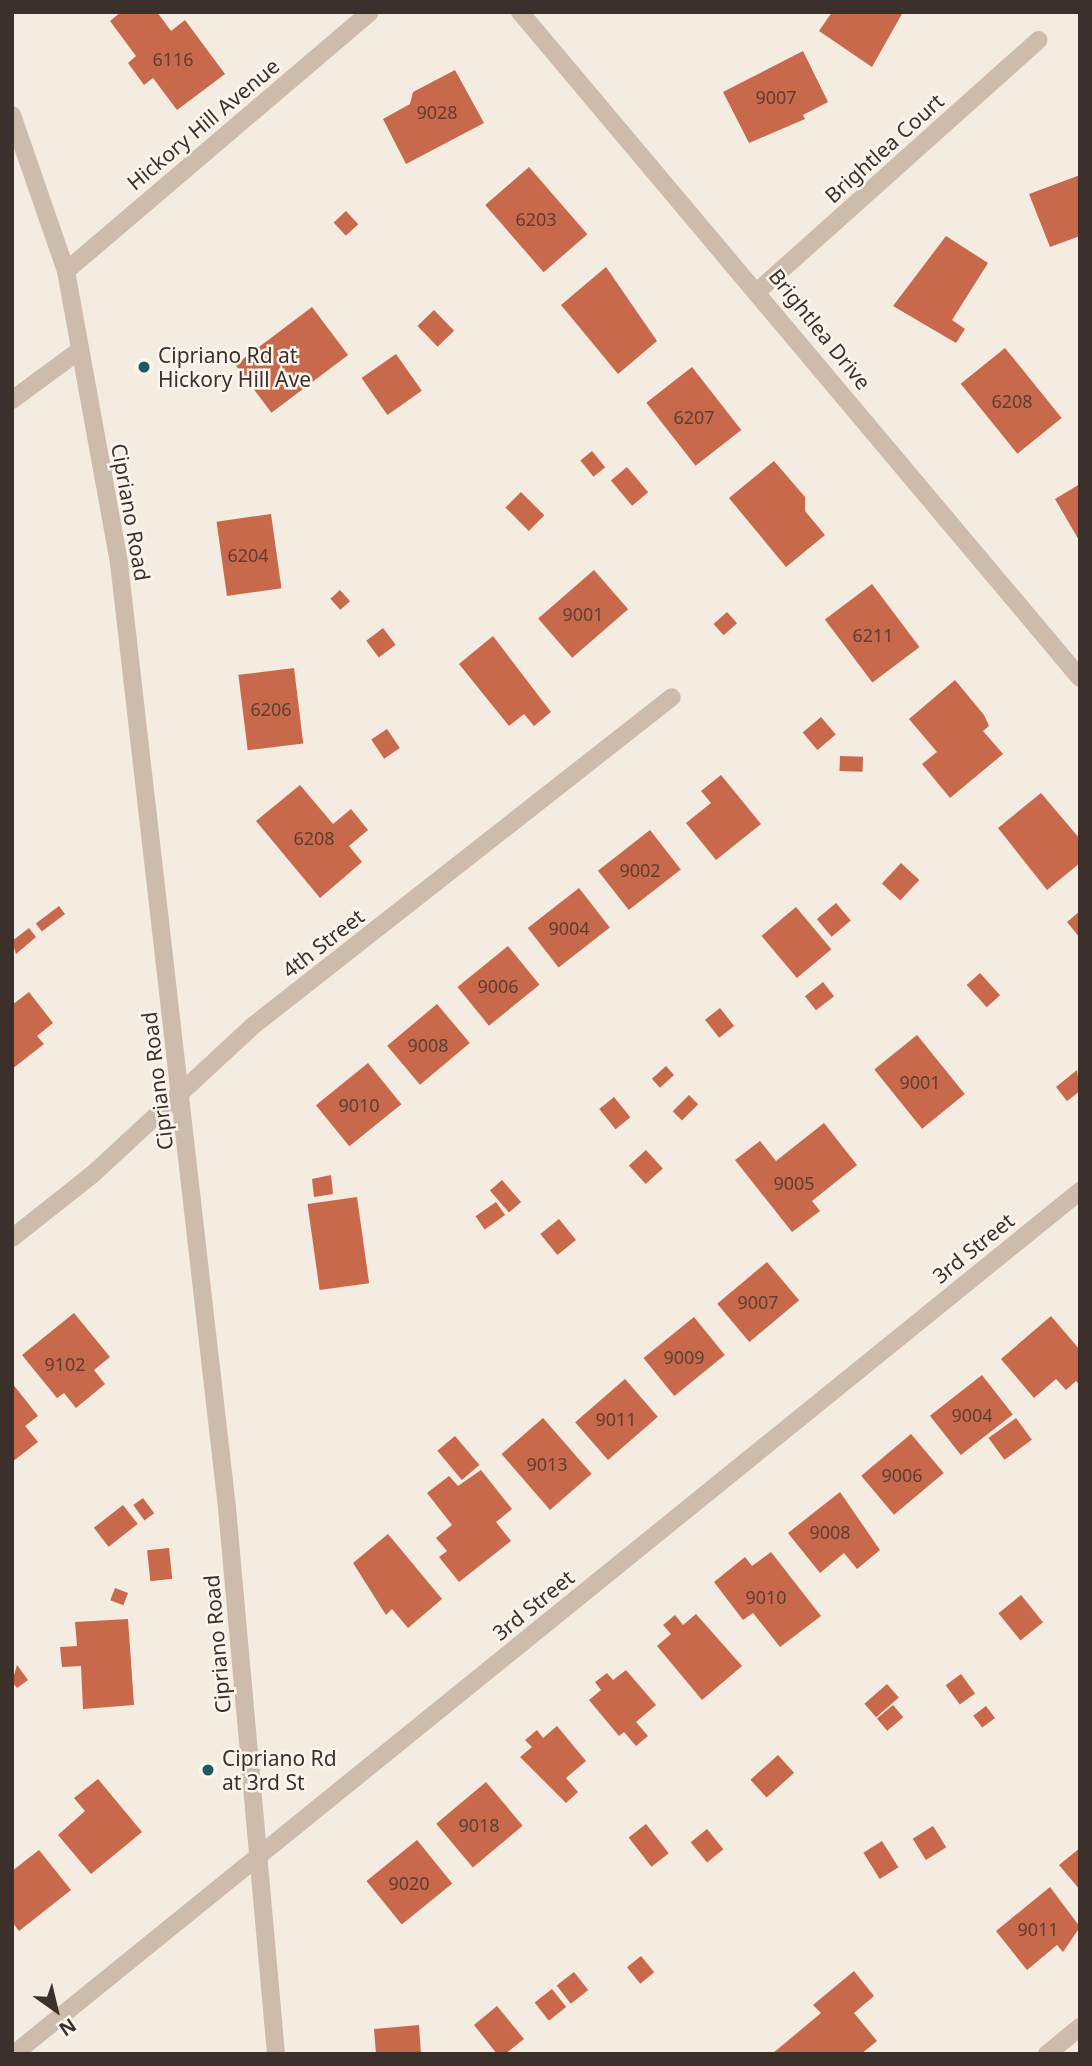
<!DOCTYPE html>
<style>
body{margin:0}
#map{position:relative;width:1092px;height:2066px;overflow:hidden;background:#f4ebe1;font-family:"Noto Sans",sans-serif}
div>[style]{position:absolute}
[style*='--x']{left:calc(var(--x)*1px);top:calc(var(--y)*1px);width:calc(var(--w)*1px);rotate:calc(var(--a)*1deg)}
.building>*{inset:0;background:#c8694b;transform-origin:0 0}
.minor>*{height:18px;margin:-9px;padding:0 9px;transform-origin:9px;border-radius:9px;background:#cdbbac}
.dots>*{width:19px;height:19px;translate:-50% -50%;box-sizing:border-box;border:4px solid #fbf5ee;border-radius:50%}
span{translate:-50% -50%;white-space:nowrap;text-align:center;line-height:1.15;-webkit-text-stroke:5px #fbf5ee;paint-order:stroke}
.number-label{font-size:18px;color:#5e3e33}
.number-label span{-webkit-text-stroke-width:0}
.street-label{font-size:21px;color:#3b302b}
.poi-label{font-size:21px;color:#3b302b}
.left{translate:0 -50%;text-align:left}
.frame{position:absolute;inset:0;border:14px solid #3b302b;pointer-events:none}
.north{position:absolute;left:21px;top:1975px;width:70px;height:70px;-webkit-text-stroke:5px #fbf5ee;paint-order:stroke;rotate:146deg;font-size:19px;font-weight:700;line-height:28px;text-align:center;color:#3b302b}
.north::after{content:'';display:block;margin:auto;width:24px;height:32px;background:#3b302b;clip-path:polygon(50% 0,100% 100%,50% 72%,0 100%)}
</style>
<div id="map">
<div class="building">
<i style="clip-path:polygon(121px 12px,157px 12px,171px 31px,185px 20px,225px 74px,177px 110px,153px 78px,144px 85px,128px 63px,136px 56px,110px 21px)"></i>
<i style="clip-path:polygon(832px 12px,903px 12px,872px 67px,819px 31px)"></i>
<i style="clip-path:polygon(803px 51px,828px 102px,803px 115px,805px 119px,749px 143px,723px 92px)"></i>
<i style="clip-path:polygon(455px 70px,484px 123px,406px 164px,383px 119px,410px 104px,413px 92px)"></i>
<i style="left:529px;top:167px;width:89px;height:58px;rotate:49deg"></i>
<i style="clip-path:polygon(1080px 175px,1080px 236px,1050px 247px,1029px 194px)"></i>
<i style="left:346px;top:211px;width:18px;height:17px;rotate:47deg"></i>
<i style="clip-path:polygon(946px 236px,988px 263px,952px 320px,965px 329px,956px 343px,893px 306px)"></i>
<i style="clip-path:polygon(606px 267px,657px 341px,618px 374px,561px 305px)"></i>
<i style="left:312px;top:307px;width:60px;height:96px;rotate:53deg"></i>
<i style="left:434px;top:310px;width:29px;height:23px;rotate:46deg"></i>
<i style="left:1005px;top:348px;width:90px;height:57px;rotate:51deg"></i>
<i style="left:396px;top:354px;width:45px;height:42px;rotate:55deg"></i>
<i style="left:692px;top:367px;width:80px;height:58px;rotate:52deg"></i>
<i style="left:592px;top:451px;width:21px;height:15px;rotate:51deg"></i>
<i style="clip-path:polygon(774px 461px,805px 497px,805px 511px,825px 535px,786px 567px,729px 498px)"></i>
<i style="left:627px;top:467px;width:33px;height:21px;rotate:50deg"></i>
<i style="clip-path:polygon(1080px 484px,1080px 542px,1055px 499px)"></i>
<i style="left:521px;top:492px;width:33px;height:22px;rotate:45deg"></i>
<i style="left:271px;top:514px;width:75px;height:55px;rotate:82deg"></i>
<i style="left:594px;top:570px;width:52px;height:74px;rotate:49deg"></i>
<i style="left:872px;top:584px;width:79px;height:59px;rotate:53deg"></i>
<i style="left:340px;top:590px;width:15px;height:13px;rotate:48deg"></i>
<i style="left:727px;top:612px;width:15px;height:18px;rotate:48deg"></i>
<i style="left:383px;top:628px;width:21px;height:21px;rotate:53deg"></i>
<i style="clip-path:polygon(493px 636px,551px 712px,534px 726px,524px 714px,509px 726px,459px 664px)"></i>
<i style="left:294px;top:668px;width:76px;height:56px;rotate:83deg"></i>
<i style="clip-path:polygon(955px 680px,984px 715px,989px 726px,983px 731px,1003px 754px,950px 798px,922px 764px,937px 752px,909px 719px)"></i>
<i style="left:821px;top:717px;width:23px;height:24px;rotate:50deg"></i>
<i style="left:387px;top:729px;width:23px;height:19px;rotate:56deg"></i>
<i style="left:840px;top:756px;width:23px;height:15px;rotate:2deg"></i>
<i style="clip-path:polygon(721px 775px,761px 824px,716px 860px,686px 823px,711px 803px,701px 791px)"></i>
<i style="clip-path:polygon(300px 785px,333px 824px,351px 809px,368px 830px,349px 846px,362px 862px,320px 898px,256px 821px)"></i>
<i style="clip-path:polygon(1041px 793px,1080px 839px,1080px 863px,1047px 890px,998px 828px)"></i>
<i style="left:650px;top:830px;width:50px;height:66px;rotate:52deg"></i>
<i style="left:901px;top:863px;width:25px;height:28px;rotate:43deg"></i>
<i style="left:579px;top:888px;width:50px;height:65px;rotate:52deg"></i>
<i style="left:836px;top:903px;width:23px;height:25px;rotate:50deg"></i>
<i style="left:59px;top:906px;width:10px;height:29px;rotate:53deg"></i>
<i style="left:796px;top:907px;width:55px;height:45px;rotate:50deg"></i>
<i style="clip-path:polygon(1080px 911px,1080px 938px,1067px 922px)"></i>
<i style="clip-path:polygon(29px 928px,36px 937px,16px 954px,12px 941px)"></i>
<i style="left:508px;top:946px;width:50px;height:65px;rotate:51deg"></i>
<i style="left:980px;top:973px;width:30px;height:18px;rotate:48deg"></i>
<i style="left:823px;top:982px;width:18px;height:23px;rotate:52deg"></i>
<i style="clip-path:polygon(29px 992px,53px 1023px,37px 1036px,44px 1044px,12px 1069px,12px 1005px)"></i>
<i style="left:437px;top:1004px;width:51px;height:65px;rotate:50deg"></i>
<i style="left:720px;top:1008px;width:23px;height:19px;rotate:52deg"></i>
<i style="left:917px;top:1035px;width:76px;height:55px;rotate:51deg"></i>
<i style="left:368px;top:1063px;width:53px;height:67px;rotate:51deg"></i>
<i style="left:666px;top:1066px;width:12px;height:19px;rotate:48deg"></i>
<i style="clip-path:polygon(1077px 1070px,1080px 1091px,1067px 1101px,1056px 1087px)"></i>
<i style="left:689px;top:1095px;width:13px;height:23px;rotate:45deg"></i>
<i style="left:614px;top:1097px;width:26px;height:19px;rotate:51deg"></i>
<i style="clip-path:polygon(824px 1123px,857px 1165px,812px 1201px,820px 1211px,792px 1232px,735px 1160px,760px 1141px,776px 1161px)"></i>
<i style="left:646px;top:1150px;width:25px;height:23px;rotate:48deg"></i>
<i style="clip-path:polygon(331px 1175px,333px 1194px,314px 1197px,312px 1179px)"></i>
<i style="left:502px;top:1180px;width:29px;height:16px;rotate:49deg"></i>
<i style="left:357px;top:1197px;width:87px;height:50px;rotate:82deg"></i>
<i style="left:496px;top:1202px;width:16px;height:25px;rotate:55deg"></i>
<i style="left:559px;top:1219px;width:27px;height:24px;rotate:51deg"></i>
<i style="left:767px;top:1262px;width:50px;height:65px;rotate:50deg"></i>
<i style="clip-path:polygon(74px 1313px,110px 1357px,94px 1370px,105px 1384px,76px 1408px,64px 1393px,57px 1398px,22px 1355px)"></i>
<i style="clip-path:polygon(1051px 1316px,1080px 1350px,1080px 1385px,1076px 1381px,1066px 1390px,1056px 1379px,1034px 1398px,1001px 1359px)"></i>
<i style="left:694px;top:1317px;width:49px;height:65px;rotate:51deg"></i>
<i style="left:982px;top:1375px;width:50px;height:66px;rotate:52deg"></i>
<i style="left:625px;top:1379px;width:50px;height:66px;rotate:49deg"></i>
<i style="clip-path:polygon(12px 1383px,38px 1416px,25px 1426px,38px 1442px,12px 1462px)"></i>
<i style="left:543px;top:1418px;width:74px;height:55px;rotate:49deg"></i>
<i style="left:1016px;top:1418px;width:27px;height:34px;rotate:54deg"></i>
<i style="left:911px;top:1434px;width:51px;height:65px;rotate:50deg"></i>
<i style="left:455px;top:1436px;width:38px;height:23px;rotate:50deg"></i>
<i style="clip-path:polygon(481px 1470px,512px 1509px,496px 1522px,511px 1541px,459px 1582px,439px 1557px,447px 1551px,436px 1538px,452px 1525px,427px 1493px,449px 1476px,458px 1486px)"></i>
<i style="clip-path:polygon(840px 1492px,880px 1550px,857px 1569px,844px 1553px,820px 1573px,788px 1533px)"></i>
<i style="left:143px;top:1498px;width:19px;height:12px;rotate:54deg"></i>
<i style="left:123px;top:1505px;width:24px;height:37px;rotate:52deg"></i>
<i style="clip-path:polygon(388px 1534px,442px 1599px,408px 1628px,392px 1609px,386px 1615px,353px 1563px)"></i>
<i style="left:169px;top:1548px;width:31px;height:22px;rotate:84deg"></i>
<i style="clip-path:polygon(771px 1552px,821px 1616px,780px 1647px,753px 1613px,743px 1620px,714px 1582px,745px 1557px,752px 1566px)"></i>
<i style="left:115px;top:1588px;width:14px;height:13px;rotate:21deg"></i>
<i style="left:1021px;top:1595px;width:35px;height:29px;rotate:51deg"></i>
<i style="clip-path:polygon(696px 1614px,742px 1666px,702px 1700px,657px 1646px,671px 1634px,663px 1625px,675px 1615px,683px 1625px)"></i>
<i style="clip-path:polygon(128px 1619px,134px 1705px,83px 1709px,81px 1666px,62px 1667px,60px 1647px,77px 1646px,75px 1622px)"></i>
<i style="clip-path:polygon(17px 1665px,28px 1680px,17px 1688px,12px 1682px)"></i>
<i style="clip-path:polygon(626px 1670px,656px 1705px,636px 1722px,648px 1736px,636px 1746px,624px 1732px,619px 1736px,589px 1700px,601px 1690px,595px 1682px,607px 1673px,613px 1680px)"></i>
<i style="left:961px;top:1674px;width:24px;height:19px;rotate:54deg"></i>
<i style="left:887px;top:1684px;width:18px;height:30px;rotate:49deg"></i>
<i style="left:893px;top:1705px;width:16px;height:21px;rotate:50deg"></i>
<i style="left:986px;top:1706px;width:15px;height:16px;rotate:53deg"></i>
<i style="clip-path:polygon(557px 1726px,586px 1761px,566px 1778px,578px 1792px,566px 1803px,520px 1757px,532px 1747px,525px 1740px,537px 1730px,543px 1738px)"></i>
<i style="left:778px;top:1755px;width:24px;height:37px;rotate:48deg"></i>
<i style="clip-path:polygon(98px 1779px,142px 1832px,91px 1874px,58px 1835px,85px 1811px,74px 1798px)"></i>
<i style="left:486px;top:1782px;width:57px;height:65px;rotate:50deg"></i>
<i style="left:646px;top:1824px;width:37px;height:22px;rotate:52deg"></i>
<i style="left:933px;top:1826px;width:25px;height:24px;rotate:58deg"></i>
<i style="left:707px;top:1829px;width:26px;height:21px;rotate:51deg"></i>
<i style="left:417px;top:1840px;width:56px;height:65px;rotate:51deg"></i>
<i style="left:882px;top:1841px;width:31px;height:22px;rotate:58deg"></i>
<i style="clip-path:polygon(1080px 1848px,1080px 1890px,1059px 1865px)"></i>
<i style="clip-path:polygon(39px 1850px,71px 1890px,19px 1931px,12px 1922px,12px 1871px)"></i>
<i style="clip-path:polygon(1050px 1887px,1080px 1927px,1063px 1952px,1057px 1945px,1027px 1970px,996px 1931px)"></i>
<i style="left:641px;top:1956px;width:21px;height:18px;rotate:51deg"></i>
<i style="clip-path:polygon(854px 1971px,874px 1996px,854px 2013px,877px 2041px,861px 2054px,772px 2054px,821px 2013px,813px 2005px)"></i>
<i style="left:574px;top:1972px;width:23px;height:22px;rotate:52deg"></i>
<i style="left:552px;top:1989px;width:23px;height:22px;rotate:52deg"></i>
<i style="clip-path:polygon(497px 2006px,524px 2039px,505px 2054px,497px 2054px,474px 2025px)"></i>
<i style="clip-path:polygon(419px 2025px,421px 2054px,376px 2054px,374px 2029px)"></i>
</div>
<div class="minor">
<i style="--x:520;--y:12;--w:870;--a:49.94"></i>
<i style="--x:12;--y:115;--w:165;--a:70.9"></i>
<i style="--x:66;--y:271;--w:297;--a:79.7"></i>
<i style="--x:119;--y:563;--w:951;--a:83.48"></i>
<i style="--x:227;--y:1508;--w:548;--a:84.87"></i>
<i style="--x:66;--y:271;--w:399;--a:-40.4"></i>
<i style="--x:759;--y:290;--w:375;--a:-41.8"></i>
<i style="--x:12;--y:400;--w:84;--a:-36.3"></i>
<i style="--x:12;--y:1238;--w:103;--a:-38.3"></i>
<i style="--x:93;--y:1174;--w:219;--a:-42.8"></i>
<i style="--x:254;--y:1025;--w:531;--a:-38.12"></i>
<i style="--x:14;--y:2054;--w:1372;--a:-38.99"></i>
<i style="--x:1047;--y:2054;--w:43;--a:-39.3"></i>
</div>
<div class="dots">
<i style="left:144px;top:367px;background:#1f5a5e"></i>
<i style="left:208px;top:1770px;background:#1f5a5e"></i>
</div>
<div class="number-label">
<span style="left:173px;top:59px">6116</span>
<span style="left:776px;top:97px">9007</span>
<span style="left:437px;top:112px">9028</span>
<span style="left:536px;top:219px">6203</span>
<span style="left:1012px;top:401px">6208</span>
<span style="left:694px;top:417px">6207</span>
<span style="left:248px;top:555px">6204</span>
<span style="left:583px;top:614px">9001</span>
<span style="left:873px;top:635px">6211</span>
<span style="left:271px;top:709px">6206</span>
<span style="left:314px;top:838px">6208</span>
<span style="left:640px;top:870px">9002</span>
<span style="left:569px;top:928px">9004</span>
<span style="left:498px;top:986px">9006</span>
<span style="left:428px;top:1045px">9008</span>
<span style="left:920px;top:1082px">9001</span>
<span style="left:359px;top:1105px">9010</span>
<span style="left:794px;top:1183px">9005</span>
<span style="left:758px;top:1302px">9007</span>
<span style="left:684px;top:1357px">9009</span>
<span style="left:65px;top:1364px">9102</span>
<span style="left:972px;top:1415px">9004</span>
<span style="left:616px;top:1419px">9011</span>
<span style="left:547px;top:1464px">9013</span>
<span style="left:902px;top:1475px">9006</span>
<span style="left:830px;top:1532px">9008</span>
<span style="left:766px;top:1597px">9010</span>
<span style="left:479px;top:1825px">9018</span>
<span style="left:409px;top:1883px">9020</span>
<span style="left:1038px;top:1929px">9011</span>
</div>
<div class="street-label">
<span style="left:203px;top:124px;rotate:-40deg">Hickory Hill Avenue</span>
<span style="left:884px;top:148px;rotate:-42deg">Brightlea Court</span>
<span style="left:820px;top:329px;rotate:51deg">Brightlea Drive</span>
<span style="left:131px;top:512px;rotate:80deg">Cipriano Road</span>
<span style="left:323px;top:943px;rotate:-38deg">4th Street</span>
<span style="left:157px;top:1081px;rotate:-97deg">Cipriano Road</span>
<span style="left:973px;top:1248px;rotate:-39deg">3rd Street</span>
<span style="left:533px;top:1605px;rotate:-39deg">3rd Street</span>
<span style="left:217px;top:1644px;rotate:-95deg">Cipriano Road</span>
</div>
<div class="poi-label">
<span class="left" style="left:158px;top:367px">Cipriano Rd at<br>Hickory Hill Ave</span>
<span class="left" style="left:222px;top:1770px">Cipriano Rd<br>at 3rd St</span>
</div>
<div class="frame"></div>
<div class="north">N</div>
</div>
